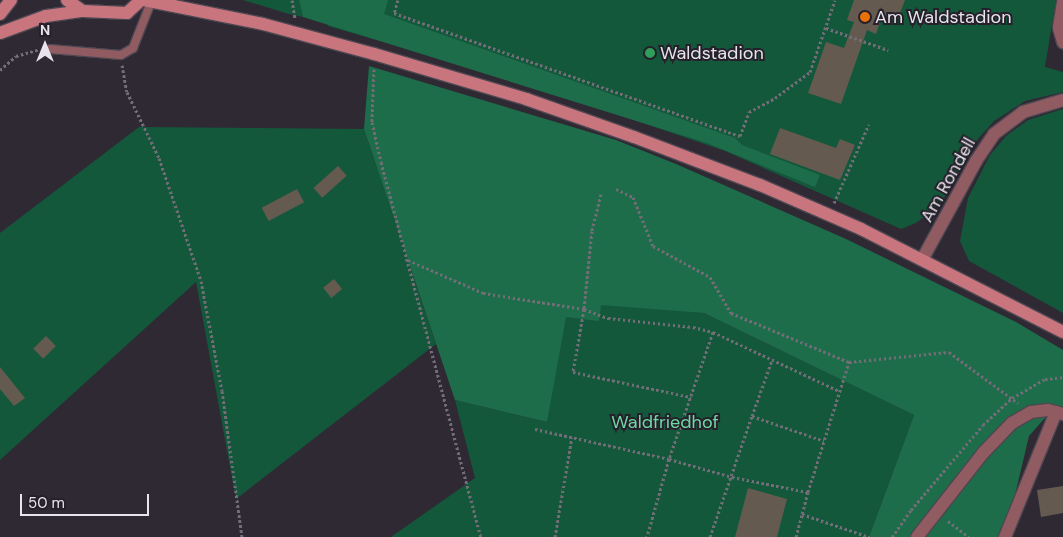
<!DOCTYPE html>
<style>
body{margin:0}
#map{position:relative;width:1063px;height:537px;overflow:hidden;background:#2f2934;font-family:"DM Sans",sans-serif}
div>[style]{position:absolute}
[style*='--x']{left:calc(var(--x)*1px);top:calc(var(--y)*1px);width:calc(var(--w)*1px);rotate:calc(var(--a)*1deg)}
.green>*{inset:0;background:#13583b}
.forest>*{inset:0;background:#1d6d4b}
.building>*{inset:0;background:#655a50;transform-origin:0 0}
.path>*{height:3px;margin-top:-1.5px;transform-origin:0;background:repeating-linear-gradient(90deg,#726d77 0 2.5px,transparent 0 5px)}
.roads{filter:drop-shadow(1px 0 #4c4751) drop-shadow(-1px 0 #4c4751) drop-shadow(0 1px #4c4751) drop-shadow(0 -1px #4c4751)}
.lane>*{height:8px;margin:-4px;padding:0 4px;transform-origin:4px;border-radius:4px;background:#905c61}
.street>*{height:12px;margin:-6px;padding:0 6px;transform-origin:6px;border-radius:6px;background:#905c61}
.secondary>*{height:12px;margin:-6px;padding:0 6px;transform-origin:6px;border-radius:6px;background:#c8757e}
.dots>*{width:14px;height:14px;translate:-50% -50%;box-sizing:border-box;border:2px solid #25202a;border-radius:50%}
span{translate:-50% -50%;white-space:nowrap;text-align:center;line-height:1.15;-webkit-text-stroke:4px #25202a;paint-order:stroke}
.poi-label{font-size:18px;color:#e7e4eb}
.left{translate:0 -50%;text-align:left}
.street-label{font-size:18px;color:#e7e4eb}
.park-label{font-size:18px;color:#6ed9a5}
.north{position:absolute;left:20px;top:20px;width:50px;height:50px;-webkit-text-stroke:4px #25202a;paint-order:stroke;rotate:0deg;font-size:14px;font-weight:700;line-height:20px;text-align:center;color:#e7e4eb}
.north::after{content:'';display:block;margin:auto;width:18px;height:22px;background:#e7e4eb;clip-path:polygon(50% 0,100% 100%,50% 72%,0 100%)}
.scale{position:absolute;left:20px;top:494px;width:129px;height:22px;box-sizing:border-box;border:2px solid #e7e4eb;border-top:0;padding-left:6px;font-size:15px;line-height:18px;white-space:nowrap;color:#e7e4eb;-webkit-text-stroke:4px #25202a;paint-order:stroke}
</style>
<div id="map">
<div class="green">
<i style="clip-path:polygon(243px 0,299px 0,303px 17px,289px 14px)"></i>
<i style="clip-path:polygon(321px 0,1056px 0,1045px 67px,1063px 72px,1063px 92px,1025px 101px,994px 121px,977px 140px,941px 203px,916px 223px,901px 229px,725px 151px,520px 81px,328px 26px)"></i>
<i style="clip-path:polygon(1063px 109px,1063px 313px,969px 261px,960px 241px,968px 198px,990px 155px,1006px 136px,1028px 120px)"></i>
<i style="clip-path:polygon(139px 127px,364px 129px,436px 344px,236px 499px,196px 282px,0 460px,0 233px)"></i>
<i style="clip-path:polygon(565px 298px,704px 313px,914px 415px,869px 537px,391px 537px,475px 478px,455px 400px,547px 422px)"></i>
</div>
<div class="forest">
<i style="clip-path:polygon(299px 0,388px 0,384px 14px,735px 138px,742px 145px,820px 175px,815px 187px,707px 143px,303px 17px)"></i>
<i style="clip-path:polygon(369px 66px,616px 140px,676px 164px,846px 239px,1016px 322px,1063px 350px,1063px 408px,1044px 419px,1029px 436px,1005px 537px,869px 537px,914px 415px,704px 313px,601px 305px,599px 321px,566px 317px,547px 422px,455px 400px,364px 129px)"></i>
</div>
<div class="building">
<i style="clip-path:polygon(854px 0,905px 0,897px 21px,882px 16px,876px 34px,867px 30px,841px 104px,808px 93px,826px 42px,844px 48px,854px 22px,847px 20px)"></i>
<i style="clip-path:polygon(780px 128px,836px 148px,840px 139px,855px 145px,840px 180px,770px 154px)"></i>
<i style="left:338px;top:166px;width:13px;height:33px;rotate:48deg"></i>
<i style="left:297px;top:189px;width:15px;height:40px;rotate:62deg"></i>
<i style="left:334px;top:279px;width:13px;height:14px;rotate:51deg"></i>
<i style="left:46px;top:336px;width:14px;height:18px;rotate:45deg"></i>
<i style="clip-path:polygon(0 367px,25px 398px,14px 406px,0 389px)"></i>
<i style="clip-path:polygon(1063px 486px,1063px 513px,1041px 517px,1037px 490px)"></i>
<i style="clip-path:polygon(748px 488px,787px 499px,777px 537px,735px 537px)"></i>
</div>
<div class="path">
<i style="--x:292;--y:0;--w:19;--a:81"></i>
<i style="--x:398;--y:0;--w:14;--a:107"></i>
<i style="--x:394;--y:13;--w:367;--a:19.6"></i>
<i style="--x:740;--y:136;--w:26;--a:-69"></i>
<i style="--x:749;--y:112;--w:30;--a:-28"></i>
<i style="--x:775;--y:98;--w:44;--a:-36.6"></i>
<i style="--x:810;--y:72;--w:76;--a:-70.9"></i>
<i style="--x:826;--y:28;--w:66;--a:19.5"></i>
<i style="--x:122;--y:65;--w:27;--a:80"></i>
<i style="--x:127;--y:92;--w:73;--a:64.1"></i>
<i style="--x:159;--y:158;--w:130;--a:71.1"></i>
<i style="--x:201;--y:281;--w:112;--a:79.2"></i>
<i style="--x:222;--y:391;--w:147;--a:82.2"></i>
<i style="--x:374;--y:69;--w:53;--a:92.2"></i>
<i style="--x:372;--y:122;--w:41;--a:77.3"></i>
<i style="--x:381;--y:162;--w:388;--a:75.1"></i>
<i style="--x:0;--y:70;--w:21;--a:-41"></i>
<i style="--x:16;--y:56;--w:25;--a:-16"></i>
<i style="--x:616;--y:189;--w:19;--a:25"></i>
<i style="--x:633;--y:197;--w:53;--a:67.8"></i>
<i style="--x:653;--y:246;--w:65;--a:28.5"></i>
<i style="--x:710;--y:277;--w:42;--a:59.7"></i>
<i style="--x:731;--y:313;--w:128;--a:22.6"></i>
<i style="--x:849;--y:362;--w:100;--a:-5.7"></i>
<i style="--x:949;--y:352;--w:86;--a:36.5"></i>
<i style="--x:601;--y:194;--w:38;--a:104"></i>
<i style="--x:592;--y:231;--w:78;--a:95.9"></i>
<i style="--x:584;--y:309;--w:26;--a:21"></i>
<i style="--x:608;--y:318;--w:85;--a:6"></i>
<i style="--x:693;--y:327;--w:21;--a:14"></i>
<i style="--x:713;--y:332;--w:134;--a:109.1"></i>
<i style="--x:669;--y:459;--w:66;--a:15.9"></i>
<i style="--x:732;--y:477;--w:77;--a:11.2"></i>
<i style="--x:808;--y:492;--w:23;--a:105"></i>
<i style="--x:802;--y:514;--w:71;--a:18.9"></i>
<i style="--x:834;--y:203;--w:86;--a:-66.1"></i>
<i style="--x:408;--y:260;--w:82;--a:23.7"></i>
<i style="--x:483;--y:293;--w:102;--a:9"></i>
<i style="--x:584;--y:309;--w:64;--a:99.9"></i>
<i style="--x:573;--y:372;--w:121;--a:12"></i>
<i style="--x:713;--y:332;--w:139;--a:25.1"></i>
<i style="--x:752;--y:416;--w:59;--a:-70.3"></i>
<i style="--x:535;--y:429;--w:137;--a:12.6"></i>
<i style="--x:669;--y:459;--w:81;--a:105.8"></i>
<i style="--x:808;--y:492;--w:136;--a:-72.5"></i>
<i style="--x:948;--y:521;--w:26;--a:37"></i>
<i style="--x:555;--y:537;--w:101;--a:-80.4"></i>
<i style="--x:710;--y:537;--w:128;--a:-70.9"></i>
<i style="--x:752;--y:416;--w:76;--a:19.1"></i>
<i style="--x:796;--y:537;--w:24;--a:-75"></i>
<i style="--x:892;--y:537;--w:33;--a:-55"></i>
<i style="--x:911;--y:510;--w:111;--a:-49.7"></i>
<i style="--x:983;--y:425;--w:40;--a:-43"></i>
<i style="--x:1012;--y:398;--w:38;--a:-30"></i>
<i style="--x:1045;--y:379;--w:18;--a:-6"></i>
</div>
<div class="roads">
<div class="lane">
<i style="--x:50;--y:49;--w:71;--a:4.8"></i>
<i style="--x:121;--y:55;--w:14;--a:-30"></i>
<i style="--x:133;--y:48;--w:49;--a:-68.6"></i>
</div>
<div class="street">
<i style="--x:1063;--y:2;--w:26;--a:99"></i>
<i style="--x:1059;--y:28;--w:15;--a:74"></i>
<i style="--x:923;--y:258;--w:111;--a:-61.3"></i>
<i style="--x:976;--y:161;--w:32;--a:-56"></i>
<i style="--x:994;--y:134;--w:36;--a:-37"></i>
<i style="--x:1023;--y:112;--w:42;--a:-16.7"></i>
<i style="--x:917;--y:537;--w:107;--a:-51.8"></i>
<i style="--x:983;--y:453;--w:42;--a:-46"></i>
<i style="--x:1012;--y:423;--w:22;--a:-30"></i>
<i style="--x:1031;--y:412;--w:17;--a:-7"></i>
<i style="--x:1048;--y:410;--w:16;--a:15"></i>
<i style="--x:1005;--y:537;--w:135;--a:-67.8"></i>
</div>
<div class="secondary">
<i style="--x:67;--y:0;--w:19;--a:35"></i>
<i style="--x:144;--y:0;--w:121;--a:11.4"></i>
<i style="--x:263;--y:24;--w:115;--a:15.1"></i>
<i style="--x:374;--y:54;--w:159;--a:16.5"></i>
<i style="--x:526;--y:99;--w:114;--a:19.4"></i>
<i style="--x:634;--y:137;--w:135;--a:20.9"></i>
<i style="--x:760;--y:185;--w:110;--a:23.5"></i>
<i style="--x:861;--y:229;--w:227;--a:27"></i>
<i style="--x:0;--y:14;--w:18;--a:-52"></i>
<i style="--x:0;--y:33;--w:49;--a:-20.3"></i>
<i style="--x:46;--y:16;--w:37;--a:-8"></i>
<i style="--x:83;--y:11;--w:44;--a:2.6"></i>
<i style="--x:127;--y:13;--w:19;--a:-43"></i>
</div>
</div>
<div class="dots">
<i style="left:865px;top:17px;background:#e8710a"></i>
<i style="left:650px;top:53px;background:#2e9e5b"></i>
</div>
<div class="poi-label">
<span class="left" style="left:875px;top:17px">Am Waldstadion</span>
<span class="left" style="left:660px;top:53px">Waldstadion</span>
</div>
<div class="street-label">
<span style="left:948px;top:180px;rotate:-61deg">Am Rondell</span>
</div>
<div class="park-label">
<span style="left:665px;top:422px">Waldfriedhof</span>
</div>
<div class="north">N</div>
<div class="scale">50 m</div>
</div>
